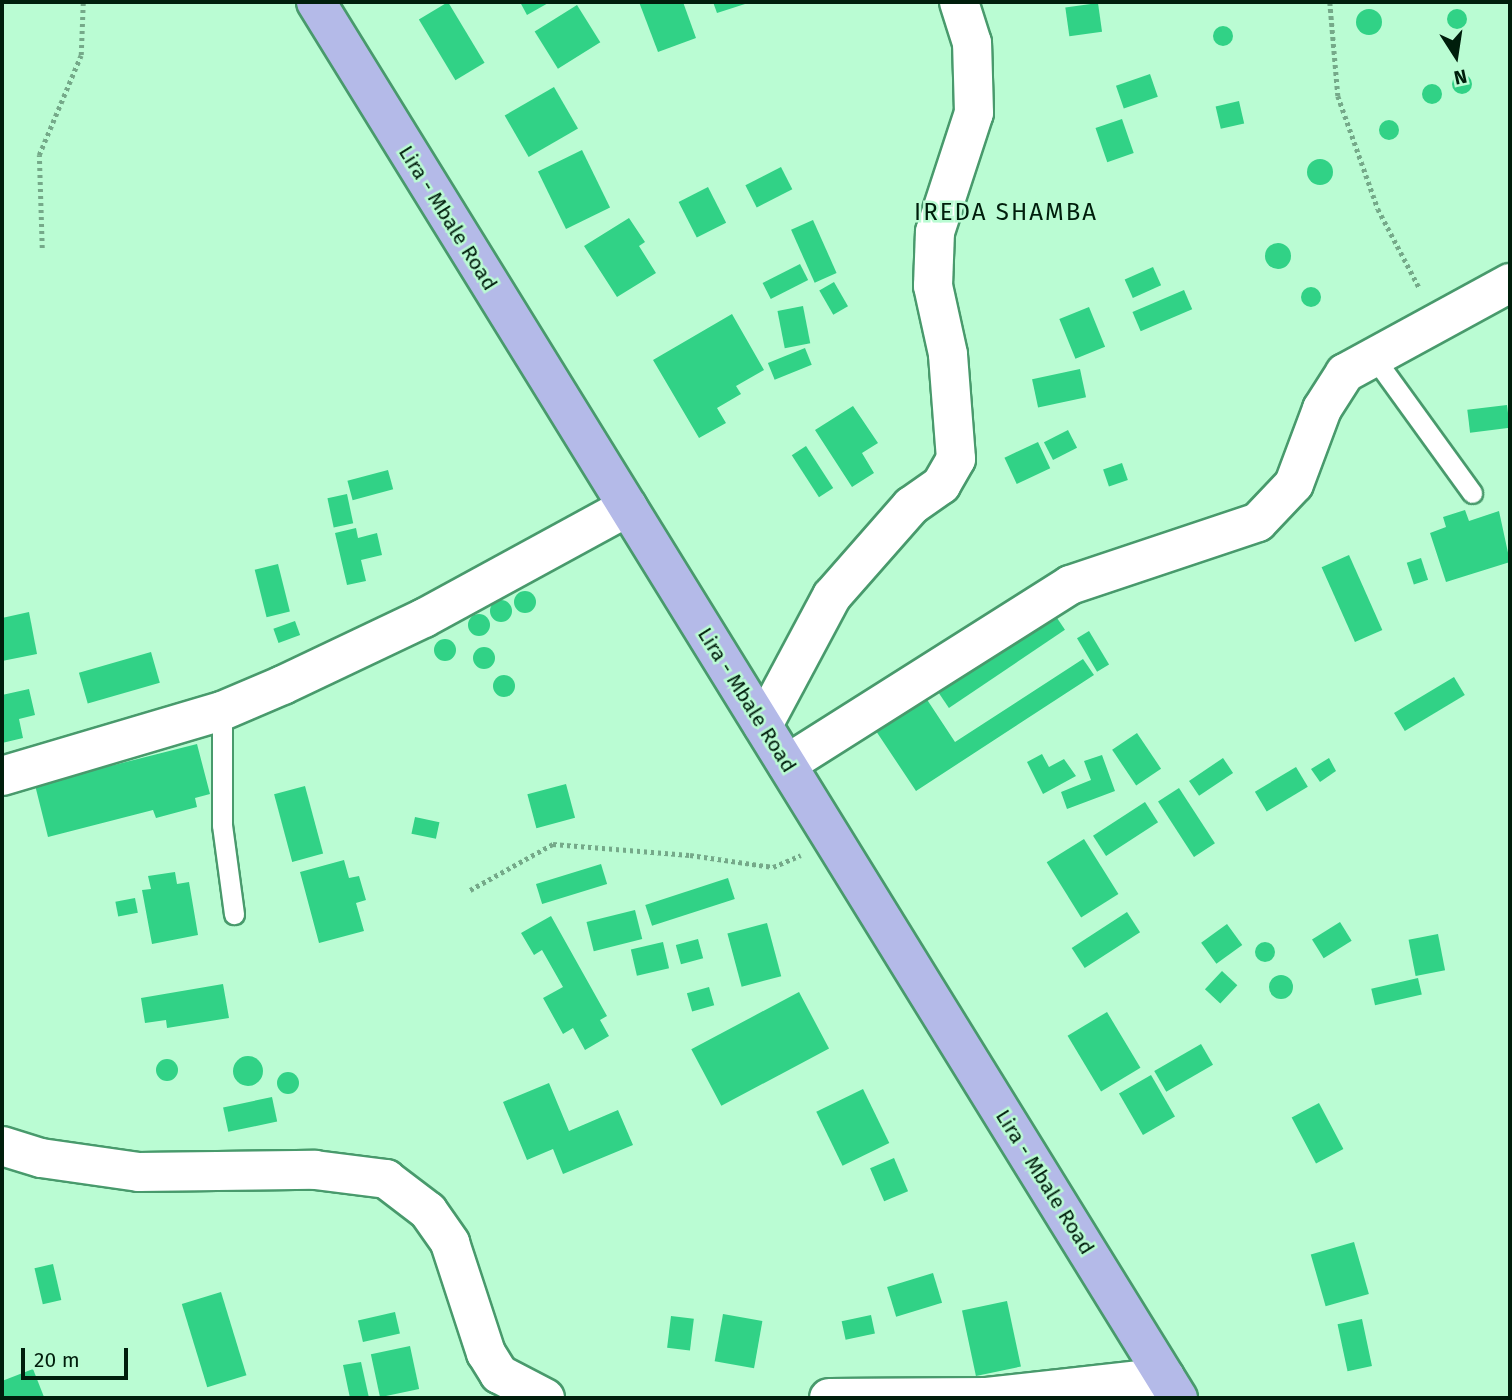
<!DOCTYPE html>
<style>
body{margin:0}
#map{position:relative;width:1512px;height:1400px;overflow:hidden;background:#bafcd3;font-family:"Fira Sans",sans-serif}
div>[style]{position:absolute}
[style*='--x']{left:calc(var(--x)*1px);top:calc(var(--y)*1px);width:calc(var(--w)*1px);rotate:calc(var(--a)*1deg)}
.building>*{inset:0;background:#31d286;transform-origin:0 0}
.round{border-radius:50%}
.path>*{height:4.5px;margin-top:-2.25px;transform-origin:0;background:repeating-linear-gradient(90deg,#75a989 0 3.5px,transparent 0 7px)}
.roads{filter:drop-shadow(2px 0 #489a6c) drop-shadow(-2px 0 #489a6c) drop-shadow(0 2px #489a6c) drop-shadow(0 -2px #489a6c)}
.service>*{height:19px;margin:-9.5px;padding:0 9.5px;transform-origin:9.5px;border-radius:9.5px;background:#fff}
.minor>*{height:38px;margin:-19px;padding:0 19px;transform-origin:19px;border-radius:19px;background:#fff}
.primary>*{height:38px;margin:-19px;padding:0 19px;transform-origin:19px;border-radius:19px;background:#b4bae8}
span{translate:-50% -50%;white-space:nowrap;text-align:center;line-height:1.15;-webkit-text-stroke:5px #bafcd3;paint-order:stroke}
.street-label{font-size:21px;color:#001e0c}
.quarter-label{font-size:24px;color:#001e0c;letter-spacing:2px}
.frame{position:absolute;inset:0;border:4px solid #001e0c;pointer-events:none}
.north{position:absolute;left:1421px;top:21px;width:70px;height:70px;-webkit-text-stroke:5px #bafcd3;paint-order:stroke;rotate:168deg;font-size:19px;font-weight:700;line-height:28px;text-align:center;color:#001e0c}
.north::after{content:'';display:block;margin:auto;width:24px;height:32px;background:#001e0c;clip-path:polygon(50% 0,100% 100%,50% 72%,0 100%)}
.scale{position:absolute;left:21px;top:1348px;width:107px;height:32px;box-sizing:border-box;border:4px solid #001e0c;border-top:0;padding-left:9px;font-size:21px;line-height:24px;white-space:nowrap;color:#001e0c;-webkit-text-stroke:5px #bafcd3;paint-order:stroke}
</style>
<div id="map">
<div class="building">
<i style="left:448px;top:2px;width:71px;height:34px;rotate:59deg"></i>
<i style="clip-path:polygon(520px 2px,550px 2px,527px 15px)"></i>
<i style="clip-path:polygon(639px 2px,683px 2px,696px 38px,658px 52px)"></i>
<i style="clip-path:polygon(713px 2px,744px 2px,745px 4px,717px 13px)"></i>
<i style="left:1098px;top:3px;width:29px;height:33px;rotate:82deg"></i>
<i style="left:577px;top:5px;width:44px;height:50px;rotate:58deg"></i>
<i class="round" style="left:1447px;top:9px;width:20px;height:20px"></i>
<i class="round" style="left:1356px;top:9px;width:26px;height:26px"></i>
<i class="round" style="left:1213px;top:26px;width:20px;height:20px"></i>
<i class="round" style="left:1452px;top:74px;width:20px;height:20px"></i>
<i style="left:1150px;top:74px;width:24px;height:36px;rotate:71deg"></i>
<i class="round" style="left:1422px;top:84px;width:20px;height:20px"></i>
<i style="left:554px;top:87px;width:48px;height:57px;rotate:60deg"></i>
<i style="left:1239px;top:101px;width:23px;height:24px;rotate:77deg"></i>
<i style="left:1122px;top:119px;width:36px;height:28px;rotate:71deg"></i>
<i class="round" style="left:1379px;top:120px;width:20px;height:20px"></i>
<i style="left:582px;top:150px;width:64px;height:49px;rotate:64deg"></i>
<i class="round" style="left:1307px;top:159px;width:26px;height:26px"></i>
<i style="left:781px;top:167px;width:25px;height:40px;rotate:63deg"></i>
<i style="left:708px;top:187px;width:40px;height:33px;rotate:63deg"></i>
<i style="clip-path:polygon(629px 218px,645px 242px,639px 246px,656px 273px,617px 297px,584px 246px)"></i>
<i style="left:813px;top:220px;width:58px;height:24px;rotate:66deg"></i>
<i class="round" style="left:1265px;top:243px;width:26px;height:26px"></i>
<i style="left:800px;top:264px;width:18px;height:42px;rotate:63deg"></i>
<i style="left:1153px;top:267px;width:20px;height:31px;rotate:66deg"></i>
<i style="left:834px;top:282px;width:28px;height:17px;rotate:60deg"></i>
<i class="round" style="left:1301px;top:287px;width:20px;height:20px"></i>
<i style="left:1184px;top:290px;width:21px;height:56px;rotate:67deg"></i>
<i style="left:803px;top:306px;width:38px;height:26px;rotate:79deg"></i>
<i style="left:1089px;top:307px;width:43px;height:32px;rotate:68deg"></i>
<i style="clip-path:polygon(732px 314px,764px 370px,736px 386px,741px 394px,717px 408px,726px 423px,699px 438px,653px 360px)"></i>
<i style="left:805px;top:348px;width:18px;height:40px;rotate:68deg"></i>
<i style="left:1080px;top:369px;width:29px;height:49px;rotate:78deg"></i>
<i style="left:1507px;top:405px;width:23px;height:40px;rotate:83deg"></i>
<i style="clip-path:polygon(853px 406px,878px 443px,862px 453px,874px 473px,852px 487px,815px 430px)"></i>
<i style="left:1068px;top:430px;width:20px;height:27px;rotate:63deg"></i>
<i style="left:1038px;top:442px;width:29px;height:37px;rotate:65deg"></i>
<i style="left:806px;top:446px;width:50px;height:17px;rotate:57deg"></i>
<i style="left:1122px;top:463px;width:18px;height:20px;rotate:71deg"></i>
<i style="left:388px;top:470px;width:20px;height:42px;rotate:75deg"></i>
<i style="left:347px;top:494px;width:30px;height:20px;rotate:78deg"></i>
<i style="clip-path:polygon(1465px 510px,1469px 521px,1499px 511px,1510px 562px,1446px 582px,1430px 533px,1446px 527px,1443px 517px)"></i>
<i style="clip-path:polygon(356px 528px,358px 538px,377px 533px,382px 555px,361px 560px,366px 581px,347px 585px,335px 533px)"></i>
<i style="left:1349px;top:555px;width:82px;height:30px;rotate:66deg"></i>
<i style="left:1421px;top:558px;width:23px;height:15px;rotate:72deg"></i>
<i style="left:278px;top:564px;width:49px;height:24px;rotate:76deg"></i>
<i class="round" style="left:514px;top:591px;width:22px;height:22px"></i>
<i class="round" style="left:490px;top:600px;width:22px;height:22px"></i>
<i style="left:1051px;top:609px;width:25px;height:140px;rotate:56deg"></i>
<i style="clip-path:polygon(29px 612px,37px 654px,2px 661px,2px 618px)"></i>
<i class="round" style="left:468px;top:614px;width:22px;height:22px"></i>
<i style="left:295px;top:621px;width:15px;height:23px;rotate:70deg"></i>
<i style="left:1089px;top:631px;width:39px;height:14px;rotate:59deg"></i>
<i class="round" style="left:434px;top:639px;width:22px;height:22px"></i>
<i class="round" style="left:473px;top:647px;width:22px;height:22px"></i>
<i style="left:151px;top:652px;width:32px;height:75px;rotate:74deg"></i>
<i style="clip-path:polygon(1083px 659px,1094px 675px,916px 791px,874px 728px,924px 695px,955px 742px)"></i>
<i class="round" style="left:493px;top:675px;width:22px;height:22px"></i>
<i style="left:1454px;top:677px;width:21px;height:70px;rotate:59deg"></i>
<i style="clip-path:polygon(29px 689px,35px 715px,19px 719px,23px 738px,2px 743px,2px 695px)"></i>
<i style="left:1137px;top:733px;width:43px;height:30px;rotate:56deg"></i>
<i style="clip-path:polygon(197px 744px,210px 794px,195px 798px,197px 807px,156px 818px,153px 810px,48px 837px,35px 785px)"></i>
<i style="clip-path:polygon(1042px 754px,1049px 767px,1064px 759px,1076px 776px,1043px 794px,1027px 762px)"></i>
<i style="clip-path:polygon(1102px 755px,1115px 791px,1067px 809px,1061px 792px,1091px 780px,1084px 761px)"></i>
<i style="left:1223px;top:758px;width:18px;height:41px;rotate:56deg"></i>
<i style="clip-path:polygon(1329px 758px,1336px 771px,1320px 782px,1311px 769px)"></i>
<i style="left:1296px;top:767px;width:23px;height:48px;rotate:59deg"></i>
<i style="left:566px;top:784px;width:35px;height:40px;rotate:75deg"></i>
<i style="left:305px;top:786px;width:70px;height:32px;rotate:75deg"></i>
<i style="left:1179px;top:788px;width:66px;height:25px;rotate:57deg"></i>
<i style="left:1145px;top:802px;width:24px;height:62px;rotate:57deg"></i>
<i style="left:415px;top:817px;width:25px;height:17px;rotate:12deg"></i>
<i style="left:1084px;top:839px;width:65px;height:44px;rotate:58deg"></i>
<i style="clip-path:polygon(344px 860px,349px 878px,359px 876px,366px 900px,356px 903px,364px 931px,319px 943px,300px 872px)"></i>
<i style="left:601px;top:864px;width:21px;height:68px;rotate:73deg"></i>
<i style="clip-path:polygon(175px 872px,177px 884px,189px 882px,198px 935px,152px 944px,142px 890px,151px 889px,148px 876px)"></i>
<i style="left:728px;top:878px;width:22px;height:87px;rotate:72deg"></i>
<i style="left:135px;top:898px;width:15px;height:20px;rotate:79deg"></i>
<i style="left:635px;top:910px;width:30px;height:50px;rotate:76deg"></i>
<i style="left:1127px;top:912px;width:24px;height:66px;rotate:57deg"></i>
<i style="clip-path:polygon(551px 916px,607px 1016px,600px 1020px,609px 1036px,585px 1050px,573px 1028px,563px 1034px,543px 998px,563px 987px,542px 950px,534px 955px,521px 933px)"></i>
<i style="left:1340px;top:922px;width:22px;height:33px;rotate:58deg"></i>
<i style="left:767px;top:923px;width:55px;height:41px;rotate:75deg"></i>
<i style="left:1227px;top:924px;width:26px;height:32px;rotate:54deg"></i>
<i style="left:1438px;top:934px;width:37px;height:30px;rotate:79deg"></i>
<i style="left:698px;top:939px;width:20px;height:23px;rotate:75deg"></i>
<i class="round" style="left:1255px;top:942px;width:20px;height:20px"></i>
<i style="left:663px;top:942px;width:27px;height:33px;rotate:77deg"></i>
<i style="left:1222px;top:971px;width:21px;height:25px;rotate:43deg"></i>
<i class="round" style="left:1269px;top:975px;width:24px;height:24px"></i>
<i style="left:1418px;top:978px;width:17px;height:48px;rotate:77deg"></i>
<i style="clip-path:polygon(223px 984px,229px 1018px,167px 1028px,166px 1020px,145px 1023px,141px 998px)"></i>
<i style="left:709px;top:987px;width:19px;height:23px;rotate:74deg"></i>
<i style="left:799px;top:992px;width:64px;height:122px;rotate:62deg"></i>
<i style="left:1107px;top:1012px;width:65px;height:46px;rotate:59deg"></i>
<i style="left:1201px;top:1044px;width:24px;height:54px;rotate:60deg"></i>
<i class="round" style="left:233px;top:1056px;width:30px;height:30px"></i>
<i class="round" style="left:156px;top:1059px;width:22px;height:22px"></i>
<i class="round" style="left:277px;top:1072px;width:22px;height:22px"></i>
<i style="left:1151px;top:1075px;width:48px;height:37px;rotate:60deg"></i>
<i style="clip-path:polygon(549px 1083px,569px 1131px,618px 1110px,633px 1145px,563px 1174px,553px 1149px,527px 1160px,503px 1102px)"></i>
<i style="left:863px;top:1089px;width:60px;height:52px;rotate:64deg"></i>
<i style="left:272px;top:1097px;width:25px;height:50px;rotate:78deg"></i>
<i style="left:1319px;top:1103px;width:52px;height:31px;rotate:62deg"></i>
<i style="left:894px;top:1158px;width:36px;height:26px;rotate:67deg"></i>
<i style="left:1354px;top:1242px;width:54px;height:45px;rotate:74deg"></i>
<i style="left:53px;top:1264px;width:37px;height:19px;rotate:77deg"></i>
<i style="left:933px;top:1273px;width:31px;height:48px;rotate:73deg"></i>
<i style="left:221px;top:1292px;width:87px;height:41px;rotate:73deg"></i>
<i style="left:1007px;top:1301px;width:67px;height:46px;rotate:78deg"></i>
<i style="left:395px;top:1312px;width:22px;height:38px;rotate:77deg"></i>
<i style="left:723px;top:1314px;width:40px;height:48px;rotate:10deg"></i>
<i style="left:871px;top:1315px;width:19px;height:30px;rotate:78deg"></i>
<i style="left:671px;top:1316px;width:23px;height:32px;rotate:7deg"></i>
<i style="left:1362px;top:1319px;width:48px;height:25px;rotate:78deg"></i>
<i style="left:410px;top:1346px;width:44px;height:40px;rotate:78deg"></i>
<i style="clip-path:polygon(361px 1362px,369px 1398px,350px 1398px,343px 1365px)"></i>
<i style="clip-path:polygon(33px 1369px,44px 1397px,2px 1398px,2px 1381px)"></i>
</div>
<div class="path">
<i style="--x:1330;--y:2;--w:94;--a:85.1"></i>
<i style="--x:1338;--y:96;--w:120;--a:70.5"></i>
<i style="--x:1378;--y:209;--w:90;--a:62.3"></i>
<i style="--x:42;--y:248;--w:93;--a:-91.8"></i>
<i style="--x:39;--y:155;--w:108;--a:-67.2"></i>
<i style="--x:81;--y:55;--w:53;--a:-87.8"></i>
<i style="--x:470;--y:890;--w:95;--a:-29"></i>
<i style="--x:553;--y:844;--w:137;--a:4.6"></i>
<i style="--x:690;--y:855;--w:84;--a:8.2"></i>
<i style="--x:773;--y:867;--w:30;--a:-23"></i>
</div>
<div class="roads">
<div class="service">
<i style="--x:1373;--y:356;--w:169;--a:54.1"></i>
<i style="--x:222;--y:711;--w:114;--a:90"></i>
<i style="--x:222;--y:825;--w:90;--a:82.3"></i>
</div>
<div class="minor">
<i style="--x:763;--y:725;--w:146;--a:-61.9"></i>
<i style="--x:832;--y:596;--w:120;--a:-48.7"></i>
<i style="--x:911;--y:506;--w:37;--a:-35"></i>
<i style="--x:941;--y:485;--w:30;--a:-60"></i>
<i style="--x:956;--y:459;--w:105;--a:-94.4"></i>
<i style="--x:948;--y:354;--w:70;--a:-102.4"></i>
<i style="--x:933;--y:286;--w:54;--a:-87.9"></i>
<i style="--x:935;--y:232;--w:125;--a:-71.9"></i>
<i style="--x:974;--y:113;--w:70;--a:-91.6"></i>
<i style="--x:972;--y:43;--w:43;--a:-107.6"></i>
<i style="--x:787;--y:764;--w:335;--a:-32.3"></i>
<i style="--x:1070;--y:585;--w:198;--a:-18.5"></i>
<i style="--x:1258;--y:522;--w:52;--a:-46.5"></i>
<i style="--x:1294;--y:484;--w:80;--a:-69.5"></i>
<i style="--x:1322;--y:409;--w:43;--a:-57.4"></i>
<i style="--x:1345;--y:373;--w:188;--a:-28.6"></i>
<i style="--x:2;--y:776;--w:229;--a:-16.5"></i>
<i style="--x:222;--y:711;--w:66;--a:-23.1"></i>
<i style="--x:283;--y:685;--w:156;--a:-25.4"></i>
<i style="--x:424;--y:618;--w:232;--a:-28.6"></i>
<i style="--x:2;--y:1146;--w:41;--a:17.1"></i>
<i style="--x:41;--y:1158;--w:99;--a:8.1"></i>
<i style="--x:139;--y:1172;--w:176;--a:-0.7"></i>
<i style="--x:315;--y:1170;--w:72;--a:7.2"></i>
<i style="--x:386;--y:1179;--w:53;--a:37.3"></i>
<i style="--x:428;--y:1211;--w:39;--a:55"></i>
<i style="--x:450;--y:1243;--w:116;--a:71.9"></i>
<i style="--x:486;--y:1353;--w:25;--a:58"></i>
<i style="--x:499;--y:1374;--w:52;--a:27.6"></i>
<i style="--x:829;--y:1398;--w:158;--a:-0.4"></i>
<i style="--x:987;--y:1397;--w:179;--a:-6.4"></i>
</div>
<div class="primary">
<i style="--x:316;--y:2;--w:1641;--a:58.31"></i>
</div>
</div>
<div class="street-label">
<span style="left:448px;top:218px;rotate:58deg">Lira - Mbale Road</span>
<span style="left:747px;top:700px;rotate:58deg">Lira - Mbale Road</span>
<span style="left:1045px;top:1182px;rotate:58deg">Lira - Mbale Road</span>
</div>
<div class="quarter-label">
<span style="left:1006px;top:213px">IREDA SHAMBA</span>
</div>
<div class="frame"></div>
<div class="north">N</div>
<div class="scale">20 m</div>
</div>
